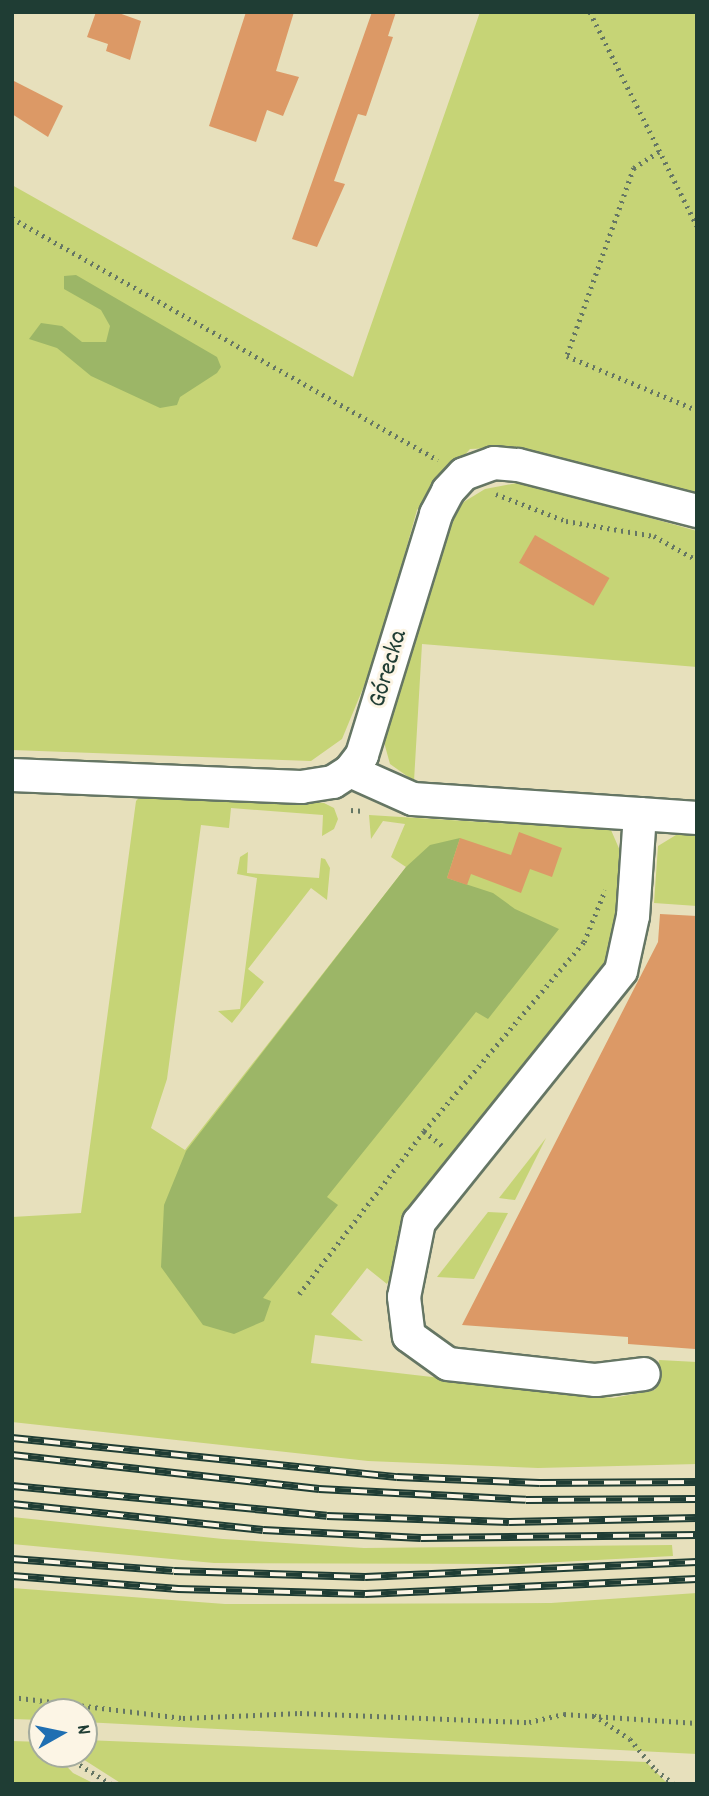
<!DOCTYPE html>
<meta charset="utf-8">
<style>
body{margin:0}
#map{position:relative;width:709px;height:1796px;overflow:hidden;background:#e7e0bc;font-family:Dekko,sans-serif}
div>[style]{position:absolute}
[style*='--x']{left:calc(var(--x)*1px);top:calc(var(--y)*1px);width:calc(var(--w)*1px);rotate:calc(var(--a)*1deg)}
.green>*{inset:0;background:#c6d476}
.forest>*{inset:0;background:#9cb667}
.building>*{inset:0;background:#dc9966;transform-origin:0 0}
.path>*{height:4.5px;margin-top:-2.25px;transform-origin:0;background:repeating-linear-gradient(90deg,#657664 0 2px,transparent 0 7px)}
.roads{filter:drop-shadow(2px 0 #657664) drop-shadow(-2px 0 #657664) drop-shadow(0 2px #657664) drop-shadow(0 -2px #657664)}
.minor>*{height:32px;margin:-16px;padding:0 16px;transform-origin:16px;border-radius:16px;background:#fff}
.rail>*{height:8px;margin-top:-4px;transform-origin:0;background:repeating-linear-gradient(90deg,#fcf5e5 0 16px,#1f3d34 0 32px);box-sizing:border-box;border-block:2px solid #1f3d34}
span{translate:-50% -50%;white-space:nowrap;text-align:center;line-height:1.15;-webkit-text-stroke:6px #fcf5e5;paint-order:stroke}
.street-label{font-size:26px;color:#1f3d34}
.frame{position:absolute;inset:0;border:14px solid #1f3d34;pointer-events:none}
.north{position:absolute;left:28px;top:1698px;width:70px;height:70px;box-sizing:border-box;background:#fcf5e5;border:2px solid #a4ab9e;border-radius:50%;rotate:81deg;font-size:19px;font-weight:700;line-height:28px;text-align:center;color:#1f3d34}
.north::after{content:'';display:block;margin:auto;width:24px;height:32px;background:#1f6fb2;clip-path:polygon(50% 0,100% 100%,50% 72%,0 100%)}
</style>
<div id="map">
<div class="green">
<i style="clip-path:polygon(480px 12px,697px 12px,697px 496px,514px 447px,470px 449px,417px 510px,376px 657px,342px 739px,311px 761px,12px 750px,12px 185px,353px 377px)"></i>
<i style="clip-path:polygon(522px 482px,697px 531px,697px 667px,422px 644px,414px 781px,390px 764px,382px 735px,448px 521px,462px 503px,485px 489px)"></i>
<i style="clip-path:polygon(146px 790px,324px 803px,334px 808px,338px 819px,334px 829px,322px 836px,323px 815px,231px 808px,229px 828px,201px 825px,167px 1079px,151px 1128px,185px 1150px,406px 867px,391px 857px,405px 824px,383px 821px,371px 839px,369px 815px,611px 830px,621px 853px,610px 964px,402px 1225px,396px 1266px,387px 1284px,367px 1268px,331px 1314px,363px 1341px,315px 1335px,311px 1363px,613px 1398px,655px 1390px,659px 1360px,697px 1362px,697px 1464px,538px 1468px,368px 1461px,12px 1422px,12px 1217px,81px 1213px,136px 801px)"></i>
<i style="clip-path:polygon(676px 825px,697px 826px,697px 906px,654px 903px,658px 846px,676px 835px)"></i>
<i style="clip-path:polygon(248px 852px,247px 873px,319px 878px,321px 858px,325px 859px,330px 868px,327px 900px,311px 888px,248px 969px,264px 982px,232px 1023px,218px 1011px,240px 1009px,257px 878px,237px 874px,240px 857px)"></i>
<i style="clip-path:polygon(546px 1138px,515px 1200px,499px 1198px)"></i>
<i style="clip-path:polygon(488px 1212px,508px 1213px,474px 1279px,437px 1277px)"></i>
<i style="clip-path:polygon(12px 1517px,223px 1539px,364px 1548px,672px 1545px,673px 1556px,521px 1564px,214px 1563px,12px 1544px)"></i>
<i style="clip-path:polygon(12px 1588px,225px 1604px,551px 1603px,697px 1593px,697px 1754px,84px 1722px,84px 1712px,42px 1712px,42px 1720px,12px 1719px)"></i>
<i style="clip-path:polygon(84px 1740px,646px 1762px,668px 1784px,122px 1784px,75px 1754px,84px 1754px)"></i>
<i style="clip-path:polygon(12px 1741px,42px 1742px,42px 1754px,55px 1754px,73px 1773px,95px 1784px,12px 1784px)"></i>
</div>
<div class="forest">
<i style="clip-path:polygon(76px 275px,217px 357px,221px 367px,217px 373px,180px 397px,177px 405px,160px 408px,91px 376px,57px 348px,29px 339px,41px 323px,62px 326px,82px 342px,106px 342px,110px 326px,101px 310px,64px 289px,64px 276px)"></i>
<i style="clip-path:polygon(460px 838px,447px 878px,493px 893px,515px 909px,559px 929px,488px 1019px,476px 1012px,327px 1197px,338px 1205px,263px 1298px,271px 1301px,264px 1321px,234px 1334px,203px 1325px,161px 1267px,164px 1205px,186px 1151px,406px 867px,430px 845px)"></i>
</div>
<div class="building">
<i style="clip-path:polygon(96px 12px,116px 12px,141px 21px,130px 60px,106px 51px,108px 44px,87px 37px)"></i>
<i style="clip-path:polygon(246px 12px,294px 12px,276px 71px,299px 77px,283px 116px,267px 110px,256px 142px,209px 126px)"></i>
<i style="clip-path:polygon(372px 12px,396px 12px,388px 36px,393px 37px,366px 116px,358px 114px,334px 181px,345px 184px,317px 247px,292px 239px)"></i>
<i style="clip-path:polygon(12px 80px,63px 106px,48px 137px,12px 114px)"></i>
<i style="left:535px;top:535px;width:86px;height:32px;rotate:30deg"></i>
<i style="clip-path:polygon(519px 832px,562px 848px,552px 877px,530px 869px,521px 893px,471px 874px,467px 885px,447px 878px,460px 838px,511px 855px)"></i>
<i style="clip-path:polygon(660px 914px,697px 916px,695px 1349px,628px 1344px,628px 1337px,462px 1325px,658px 942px)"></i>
</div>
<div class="path">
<i style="--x:590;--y:12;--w:239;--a:63.4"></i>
<i style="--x:659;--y:152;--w:30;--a:147"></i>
<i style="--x:634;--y:168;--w:200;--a:109.6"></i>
<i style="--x:567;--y:356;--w:141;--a:22.6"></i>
<i style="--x:12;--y:218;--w:490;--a:29.6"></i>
<i style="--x:496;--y:494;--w:75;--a:21.1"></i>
<i style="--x:566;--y:521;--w:89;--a:9.7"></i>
<i style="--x:654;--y:536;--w:49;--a:29.2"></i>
<i style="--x:351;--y:810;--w:13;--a:4"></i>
<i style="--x:424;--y:1131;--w:27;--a:39"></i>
<i style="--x:299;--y:1294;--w:205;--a:-52.5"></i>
<i style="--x:424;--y:1131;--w:248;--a:-49.8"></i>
<i style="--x:584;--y:942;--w:56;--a:-68"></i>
<i style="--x:12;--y:1697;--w:172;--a:7"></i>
<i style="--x:183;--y:1718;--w:117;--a:-2.4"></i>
<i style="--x:300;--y:1713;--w:229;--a:2.3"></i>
<i style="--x:529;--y:1722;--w:36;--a:-13"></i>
<i style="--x:564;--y:1714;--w:133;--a:3.9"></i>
<i style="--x:594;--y:1715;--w:43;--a:33.7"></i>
<i style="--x:630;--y:1739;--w:40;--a:50"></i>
<i style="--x:656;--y:1770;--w:23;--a:38"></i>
<i style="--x:62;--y:1754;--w:57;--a:31.5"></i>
</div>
<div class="roads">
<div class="minor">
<i style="--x:350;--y:771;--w:69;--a:24"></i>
<i style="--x:413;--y:799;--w:227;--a:3.8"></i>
<i style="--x:640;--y:814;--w:102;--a:93.9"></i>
<i style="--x:633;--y:916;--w:56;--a:102.3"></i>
<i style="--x:621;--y:971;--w:322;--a:128.8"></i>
<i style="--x:419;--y:1222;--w:76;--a:101.3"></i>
<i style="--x:404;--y:1297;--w:39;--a:83"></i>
<i style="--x:409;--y:1336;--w:48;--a:35.7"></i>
<i style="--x:448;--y:1364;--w:149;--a:6.2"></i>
<i style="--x:596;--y:1380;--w:48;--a:-7.1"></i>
<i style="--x:12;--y:775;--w:289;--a:2.4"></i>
<i style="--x:301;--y:787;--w:32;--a:-9"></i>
<i style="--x:333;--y:782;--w:20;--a:-33"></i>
<i style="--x:350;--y:771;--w:20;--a:-53"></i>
<i style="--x:362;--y:755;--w:252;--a:-72.9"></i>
<i style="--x:436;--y:514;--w:26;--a:-62"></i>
<i style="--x:448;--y:491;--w:23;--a:-47"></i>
<i style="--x:464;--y:474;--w:32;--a:-20"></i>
<i style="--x:494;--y:463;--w:24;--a:5"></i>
<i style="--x:518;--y:465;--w:185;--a:14.4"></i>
<i style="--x:640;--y:814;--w:57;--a:4"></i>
</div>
</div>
<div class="rail">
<i style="--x:12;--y:1438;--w:387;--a:5.8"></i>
<i style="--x:397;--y:1477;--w:143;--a:2.4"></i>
<i style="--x:540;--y:1483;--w:157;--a:-0.4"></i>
<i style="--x:12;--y:1455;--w:309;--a:6.3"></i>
<i style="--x:319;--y:1489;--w:207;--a:3"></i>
<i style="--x:526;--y:1500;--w:171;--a:-0.3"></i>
<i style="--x:12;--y:1486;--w:316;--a:5.4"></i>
<i style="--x:327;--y:1516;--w:182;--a:1.9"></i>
<i style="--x:509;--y:1522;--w:188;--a:-1.2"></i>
<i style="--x:12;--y:1504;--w:252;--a:5.9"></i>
<i style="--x:263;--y:1530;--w:158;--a:2.9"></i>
<i style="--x:421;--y:1538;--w:276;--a:-0.6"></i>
<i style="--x:12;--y:1559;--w:162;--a:4.2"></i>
<i style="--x:174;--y:1571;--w:191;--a:1.8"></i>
<i style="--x:365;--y:1577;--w:332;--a:-2.6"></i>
<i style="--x:12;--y:1576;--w:167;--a:4.5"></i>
<i style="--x:178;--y:1589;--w:187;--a:1.5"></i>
<i style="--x:365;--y:1594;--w:332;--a:-2.6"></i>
</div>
<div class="street-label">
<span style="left:389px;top:669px;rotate:-73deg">Górecka</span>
</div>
<div class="frame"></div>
<div class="north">N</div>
</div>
